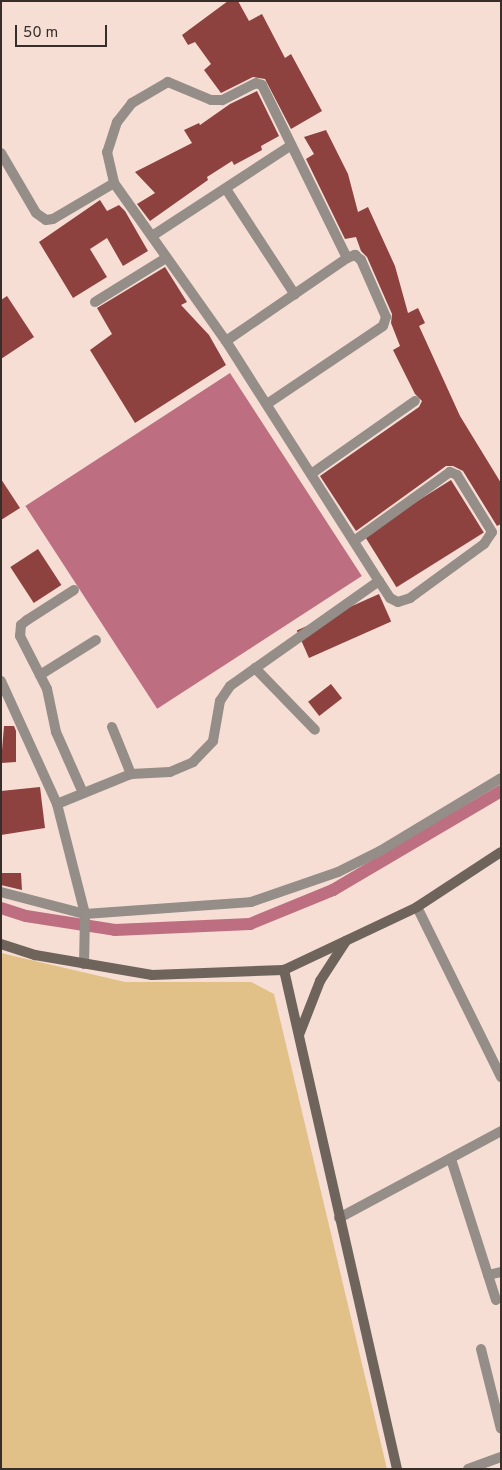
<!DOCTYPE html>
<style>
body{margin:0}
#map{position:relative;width:502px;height:1470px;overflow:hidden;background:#f6ded5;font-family:Overpass,sans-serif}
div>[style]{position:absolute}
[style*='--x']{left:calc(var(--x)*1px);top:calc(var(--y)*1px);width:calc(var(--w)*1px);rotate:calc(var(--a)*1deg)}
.green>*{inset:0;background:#e1c188}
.water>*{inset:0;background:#be6e81;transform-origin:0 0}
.canal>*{height:12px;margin:-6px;padding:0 6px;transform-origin:6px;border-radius:6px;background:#be6e81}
.building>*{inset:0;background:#8e423f;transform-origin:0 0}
.street>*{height:10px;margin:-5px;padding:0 5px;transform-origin:5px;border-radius:5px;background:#958d87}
.secondary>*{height:10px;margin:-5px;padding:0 5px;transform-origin:5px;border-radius:5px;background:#6f645b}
span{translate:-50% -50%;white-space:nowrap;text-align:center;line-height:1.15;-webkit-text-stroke:5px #f6ded5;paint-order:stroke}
.frame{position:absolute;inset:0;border:2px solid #372e2a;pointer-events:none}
.scale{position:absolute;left:15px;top:25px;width:92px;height:22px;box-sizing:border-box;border:2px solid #372e2a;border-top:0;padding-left:6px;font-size:15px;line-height:18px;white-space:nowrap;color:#372e2a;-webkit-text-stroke:4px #f6ded5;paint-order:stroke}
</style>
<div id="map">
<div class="green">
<i style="clip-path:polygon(1px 953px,125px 982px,251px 982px,274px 994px,387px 1469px,1px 1469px)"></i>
</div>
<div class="water">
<i style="left:230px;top:373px;width:242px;height:244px;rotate:57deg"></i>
</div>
<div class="canal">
<i style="--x:1;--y:908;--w:26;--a:18"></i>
<i style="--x:26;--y:916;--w:90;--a:8.9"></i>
<i style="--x:115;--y:930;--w:135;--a:-2.5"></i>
<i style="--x:250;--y:924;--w:90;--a:-22.3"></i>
<i style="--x:333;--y:890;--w:195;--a:-30.5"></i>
</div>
<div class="building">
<i style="clip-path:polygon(228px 1px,238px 1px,249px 21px,262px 14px,285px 58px,291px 54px,322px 111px,291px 129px,265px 79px,253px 77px,221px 93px,204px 70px,211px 64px,195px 42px,188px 45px,182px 35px)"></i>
<i style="clip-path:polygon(257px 91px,279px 136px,261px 146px,262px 150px,234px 165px,232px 161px,207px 177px,208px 180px,150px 221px,137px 204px,155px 193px,135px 172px,192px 143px,184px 130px,199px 123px,200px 125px,230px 104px)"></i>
<i style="clip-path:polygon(326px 130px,348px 174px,358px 212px,368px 207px,395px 266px,408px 313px,418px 308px,425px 323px,419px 326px,460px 416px,501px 483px,501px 524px,497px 526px,463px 471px,453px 466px,446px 466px,356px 531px,320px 476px,419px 407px,422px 401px,415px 394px,393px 350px,400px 346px,391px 323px,392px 314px,367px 257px,361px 251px,356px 237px,345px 239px,306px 159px,314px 154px,304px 137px)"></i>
<i style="clip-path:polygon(100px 200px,107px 211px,119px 205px,125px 211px,148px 251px,123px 266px,107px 238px,90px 249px,107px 277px,73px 298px,39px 242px)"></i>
<i style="clip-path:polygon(165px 267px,187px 302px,181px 305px,209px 335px,226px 365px,135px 423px,90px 350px,112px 334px,97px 308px)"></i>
<i style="clip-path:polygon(7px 296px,34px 337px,1px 359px,1px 300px)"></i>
<i style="clip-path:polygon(1px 479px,20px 508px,1px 520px)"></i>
<i style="left:451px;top:480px;width:62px;height:103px;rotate:58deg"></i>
<i style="left:38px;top:549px;width:43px;height:33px;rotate:57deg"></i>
<i style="left:379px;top:594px;width:30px;height:90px;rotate:66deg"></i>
<i style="left:331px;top:684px;width:18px;height:29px;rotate:52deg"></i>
<i style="clip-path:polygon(4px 726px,14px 726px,16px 731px,16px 762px,1px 763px)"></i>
<i style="clip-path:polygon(40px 787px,45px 828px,1px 835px,1px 791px)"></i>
<i style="clip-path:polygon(1px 873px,21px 873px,22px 890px,1px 885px)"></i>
</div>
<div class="street">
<i style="--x:1;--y:153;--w:69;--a:59.7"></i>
<i style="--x:36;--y:213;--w:12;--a:35"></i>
<i style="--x:46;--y:220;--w:7;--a:-8"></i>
<i style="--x:53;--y:219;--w:71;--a:-30.5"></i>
<i style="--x:226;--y:189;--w:126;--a:56.9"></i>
<i style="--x:152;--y:236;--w:165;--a:-33.1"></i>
<i style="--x:347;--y:258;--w:193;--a:-116.2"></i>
<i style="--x:262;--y:85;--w:6;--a:-162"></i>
<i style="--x:256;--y:83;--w:38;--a:153"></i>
<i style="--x:222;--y:100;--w:11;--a:180"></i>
<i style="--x:211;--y:100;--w:47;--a:-157.3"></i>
<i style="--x:168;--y:82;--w:42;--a:149.7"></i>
<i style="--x:132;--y:103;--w:24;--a:128"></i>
<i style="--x:117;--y:122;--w:32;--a:108"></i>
<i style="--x:107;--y:152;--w:32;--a:77"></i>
<i style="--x:114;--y:183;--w:194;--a:54.7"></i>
<i style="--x:226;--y:341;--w:285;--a:57.5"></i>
<i style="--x:379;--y:581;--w:20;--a:57"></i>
<i style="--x:390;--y:598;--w:9;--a:27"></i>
<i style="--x:398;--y:602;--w:13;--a:-18"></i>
<i style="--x:410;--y:598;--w:92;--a:-36.1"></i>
<i style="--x:484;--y:544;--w:14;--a:-56"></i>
<i style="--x:492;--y:532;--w:67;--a:-121.6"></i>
<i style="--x:457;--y:475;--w:8;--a:-157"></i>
<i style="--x:450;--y:472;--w:118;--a:144.3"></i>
<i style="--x:95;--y:302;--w:84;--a:-31.8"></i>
<i style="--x:226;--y:341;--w:147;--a:-34.4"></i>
<i style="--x:347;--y:258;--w:9;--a:-21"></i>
<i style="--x:355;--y:255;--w:8;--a:40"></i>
<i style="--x:361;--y:260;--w:62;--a:66.3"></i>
<i style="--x:386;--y:317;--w:9;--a:108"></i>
<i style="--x:383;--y:326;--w:140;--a:146.1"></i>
<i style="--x:311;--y:474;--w:127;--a:-35.1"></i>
<i style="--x:74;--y:590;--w:56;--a:147.4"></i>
<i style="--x:27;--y:620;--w:8;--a:140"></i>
<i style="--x:21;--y:625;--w:11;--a:95"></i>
<i style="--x:20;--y:636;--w:59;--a:63"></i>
<i style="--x:47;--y:689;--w:44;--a:78.2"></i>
<i style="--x:56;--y:732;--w:67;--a:66.1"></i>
<i style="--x:255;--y:668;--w:86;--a:45.9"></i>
<i style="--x:40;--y:675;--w:66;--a:-32"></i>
<i style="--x:1;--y:681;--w:135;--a:65.5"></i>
<i style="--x:57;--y:804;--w:114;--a:75.7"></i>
<i style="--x:85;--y:914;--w:50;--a:91.1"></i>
<i style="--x:112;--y:727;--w:51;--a:68"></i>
<i style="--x:57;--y:804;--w:80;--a:-22.1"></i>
<i style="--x:131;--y:774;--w:39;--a:-3"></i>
<i style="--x:170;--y:772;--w:25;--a:-23"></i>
<i style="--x:193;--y:762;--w:29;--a:-46"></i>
<i style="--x:213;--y:741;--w:41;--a:-80.1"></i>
<i style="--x:220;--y:701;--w:18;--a:-56"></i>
<i style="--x:230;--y:686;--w:182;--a:-35.2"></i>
<i style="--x:1;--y:892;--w:87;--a:14.7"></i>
<i style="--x:85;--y:914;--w:166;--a:-4.1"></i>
<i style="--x:251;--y:902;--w:92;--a:-19"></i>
<i style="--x:338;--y:872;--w:47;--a:-26.6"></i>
<i style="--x:380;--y:851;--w:141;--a:-31.1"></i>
<i style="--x:417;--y:907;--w:190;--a:63.7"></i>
<i style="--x:451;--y:1159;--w:148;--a:72.3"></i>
<i style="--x:339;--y:1218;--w:184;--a:-28.2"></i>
<i style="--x:488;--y:1275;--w:13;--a:-13"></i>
<i style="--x:481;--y:1349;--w:82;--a:76"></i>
<i style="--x:468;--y:1469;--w:35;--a:-20"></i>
</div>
<div class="secondary">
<i style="--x:1;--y:944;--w:36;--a:18"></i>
<i style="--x:35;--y:955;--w:119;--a:9.7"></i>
<i style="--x:152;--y:975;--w:132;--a:-2.2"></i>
<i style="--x:299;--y:1035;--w:58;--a:-68.7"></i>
<i style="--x:320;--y:981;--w:48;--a:-57"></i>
<i style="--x:397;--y:1469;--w:512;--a:-102.76"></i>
<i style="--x:284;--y:970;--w:147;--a:-25.3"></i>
<i style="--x:417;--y:907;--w:100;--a:-33.2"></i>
</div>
<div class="frame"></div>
<div class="scale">50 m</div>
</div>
